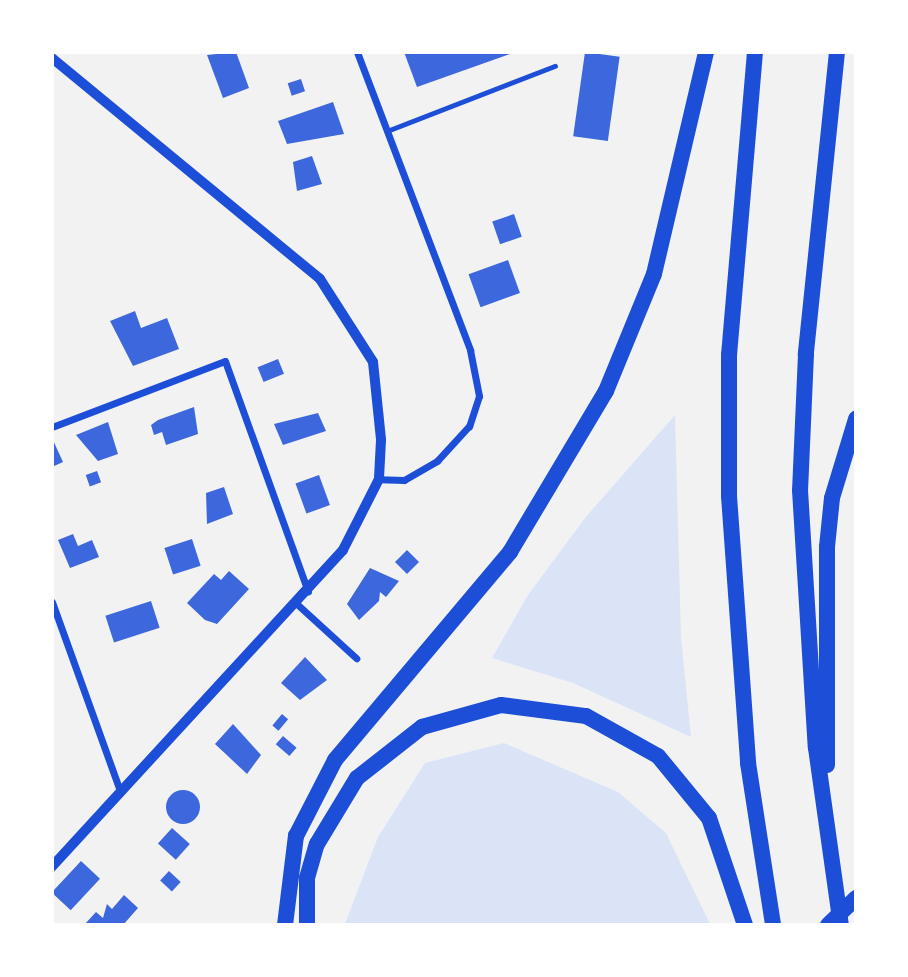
<!DOCTYPE html>
<style>
body{margin:0}
#map{position:relative;width:908px;height:977px;overflow:hidden;background:#f2f2f2;font-family:"Work Sans",sans-serif}
div>[style]{position:absolute}
[style*='--x']{left:calc(var(--x)*1px);top:calc(var(--y)*1px);width:calc(var(--w)*1px);rotate:calc(var(--a)*1deg)}
.green>*{inset:0;background:#dbe4f7}
.building>*{inset:0;background:#3d67dc;transform-origin:0 0}
.round{border-radius:50%}
.service>*{height:4.5px;margin:-2.25px;padding:0 2.25px;transform-origin:2.25px;border-radius:2.25px;background:#1d4ed8}
.minor>*{height:7px;margin:-3.5px;padding:0 3.5px;transform-origin:3.5px;border-radius:3.5px;background:#1d4ed8}
.tertiary>*{height:10px;margin:-5px;padding:0 5px;transform-origin:5px;border-radius:5px;background:#1d4ed8}
.motorway>*{height:16px;margin:-8px;padding:0 8px;transform-origin:8px;border-radius:8px;background:#1d4ed8}
span{translate:-50% -50%;white-space:nowrap;text-align:center;line-height:1.15;-webkit-text-stroke:7px #fff;paint-order:stroke}
.frame{position:absolute;inset:0;border:54px solid #fff;pointer-events:none}
</style>
<div id="map">
<div class="green">
<i style="clip-path:polygon(675px 415px,681px 637px,691px 737px,573px 683px,492px 658px,528px 595px,585px 518px)"></i>
<i style="clip-path:polygon(504px 743px,618px 792px,666px 833px,710px 924px,345px 924px,378px 837px,425px 763px)"></i>
</div>
<div class="building">
<i style="clip-path:polygon(236px 52px,249px 88px,223px 98px,207px 55px)"></i>
<i style="clip-path:polygon(404px 52px,513px 52px,513px 53px,417px 87px)"></i>
<i style="left:585px;top:52px;width:35px;height:85px;rotate:8deg"></i>
<i style="left:301px;top:79px;width:13px;height:14px;rotate:72deg"></i>
<i style="clip-path:polygon(333px 102px,344px 134px,287px 144px,278px 121px)"></i>
<i style="clip-path:polygon(312px 156px,322px 184px,297px 191px,293px 162px)"></i>
<i style="left:514px;top:214px;width:24px;height:23px;rotate:71deg"></i>
<i style="left:508px;top:260px;width:35px;height:42px;rotate:70deg"></i>
<i style="clip-path:polygon(135px 311px,141px 328px,167px 318px,179px 349px,133px 366px,110px 321px)"></i>
<i style="left:278px;top:359px;width:16px;height:22px;rotate:68deg"></i>
<i style="clip-path:polygon(194px 407px,198px 434px,166px 445px,162px 432px,154px 435px,151px 425px,158px 420px)"></i>
<i style="clip-path:polygon(318px 413px,326px 431px,283px 445px,274px 424px)"></i>
<i style="clip-path:polygon(108px 422px,118px 454px,98px 461px,76px 435px)"></i>
<i style="clip-path:polygon(52px 438px,63px 462px,52px 467px)"></i>
<i style="left:97px;top:471px;width:12px;height:12px;rotate:70deg"></i>
<i style="left:319px;top:475px;width:32px;height:25px;rotate:70deg"></i>
<i style="clip-path:polygon(224px 487px,233px 514px,207px 524px,206px 493px)"></i>
<i style="clip-path:polygon(73px 534px,78px 546px,92px 540px,99px 557px,70px 568px,58px 540px)"></i>
<i style="left:192px;top:539px;width:28px;height:29px;rotate:72deg"></i>
<i style="left:407px;top:550px;width:17px;height:17px;rotate:45deg"></i>
<i style="clip-path:polygon(370px 568px,399px 581px,386px 597px,380px 592px,379px 601px,359px 620px,347px 604px)"></i>
<i style="clip-path:polygon(229px 571px,249px 589px,217px 624px,205px 620px,187px 603px,214px 574px,221px 580px)"></i>
<i style="left:151px;top:601px;width:28px;height:48px;rotate:72deg"></i>
<i style="clip-path:polygon(305px 657px,327px 680px,300px 700px,281px 683px)"></i>
<i style="left:282px;top:714px;width:8px;height:15px;rotate:40deg"></i>
<i style="clip-path:polygon(233px 724px,261px 755px,247px 774px,215px 744px)"></i>
<i style="left:283px;top:736px;width:18px;height:11px;rotate:41deg"></i>
<i class="round" style="left:166px;top:790px;width:34px;height:34px"></i>
<i style="left:172px;top:828px;width:24px;height:21px;rotate:42deg"></i>
<i style="left:81px;top:861px;width:26px;height:43px;rotate:43deg"></i>
<i style="left:169px;top:871px;width:16px;height:13px;rotate:43deg"></i>
<i style="clip-path:polygon(124px 895px,138px 908px,123px 925px,84px 925px,96px 912px,103px 918px,107px 904px,112px 909px)"></i>
</div>
<div class="service">
<i style="--x:387;--y:131;--w:180;--a:-21.2"></i>
</div>
<div class="minor">
<i style="--x:357;--y:52;--w:319;--a:69.2"></i>
<i style="--x:470;--y:350;--w:47;--a:78.9"></i>
<i style="--x:479;--y:396;--w:32;--a:108"></i>
<i style="--x:469;--y:426;--w:47;--a:132.4"></i>
<i style="--x:437;--y:461;--w:38;--a:150"></i>
<i style="--x:404;--y:480;--w:25;--a:-178"></i>
<i style="--x:52;--y:427;--w:185;--a:-20.9"></i>
<i style="--x:225;--y:361;--w:245;--a:70.2"></i>
<i style="--x:52;--y:602;--w:201;--a:70.2"></i>
<i style="--x:298;--y:605;--w:79;--a:42.4"></i>
</div>
<div class="tertiary">
<i style="--x:52;--y:58;--w:347;--a:39.5"></i>
<i style="--x:320;--y:279;--w:98;--a:57.4"></i>
<i style="--x:373;--y:362;--w:78;--a:84.1"></i>
<i style="--x:381;--y:440;--w:39;--a:93"></i>
<i style="--x:379;--y:479;--w:80;--a:116.9"></i>
<i style="--x:343;--y:550;--w:430;--a:132.6"></i>
</div>
<div class="motorway">
<i style="--x:755;--y:52;--w:304;--a:94.9"></i>
<i style="--x:729;--y:355;--w:141;--a:90"></i>
<i style="--x:729;--y:496;--w:268;--a:85.9"></i>
<i style="--x:748;--y:763;--w:164;--a:81.2"></i>
<i style="--x:837;--y:52;--w:304;--a:95.9"></i>
<i style="--x:806;--y:354;--w:136;--a:92.5"></i>
<i style="--x:800;--y:490;--w:258;--a:86.5"></i>
<i style="--x:816;--y:748;--w:179;--a:82"></i>
<i style="--x:827;--y:765;--w:218;--a:-90"></i>
<i style="--x:827;--y:547;--w:49;--a:-84.2"></i>
<i style="--x:832;--y:498;--w:83;--a:-73.1"></i>
<i style="--x:285;--y:925;--w:90;--a:-83"></i>
<i style="--x:296;--y:836;--w:85;--a:-62.8"></i>
<i style="--x:335;--y:760;--w:272;--a:-49.9"></i>
<i style="--x:510;--y:552;--w:187;--a:-59.2"></i>
<i style="--x:606;--y:391;--w:126;--a:-67.7"></i>
<i style="--x:654;--y:274;--w:228;--a:-76.8"></i>
<i style="--x:307;--y:925;--w:47;--a:-90"></i>
<i style="--x:307;--y:878;--w:35;--a:-74"></i>
<i style="--x:317;--y:844;--w:77;--a:-58.8"></i>
<i style="--x:357;--y:778;--w:83;--a:-38.1"></i>
<i style="--x:422;--y:727;--w:82;--a:-15.6"></i>
<i style="--x:501;--y:705;--w:86;--a:7.4"></i>
<i style="--x:586;--y:716;--w:82;--a:29.1"></i>
<i style="--x:658;--y:756;--w:80;--a:50.6"></i>
<i style="--x:709;--y:818;--w:113;--a:71.4"></i>
<i style="--x:828;--y:925;--w:39;--a:-44"></i>
</div>
<div class="frame"></div>
</div>
